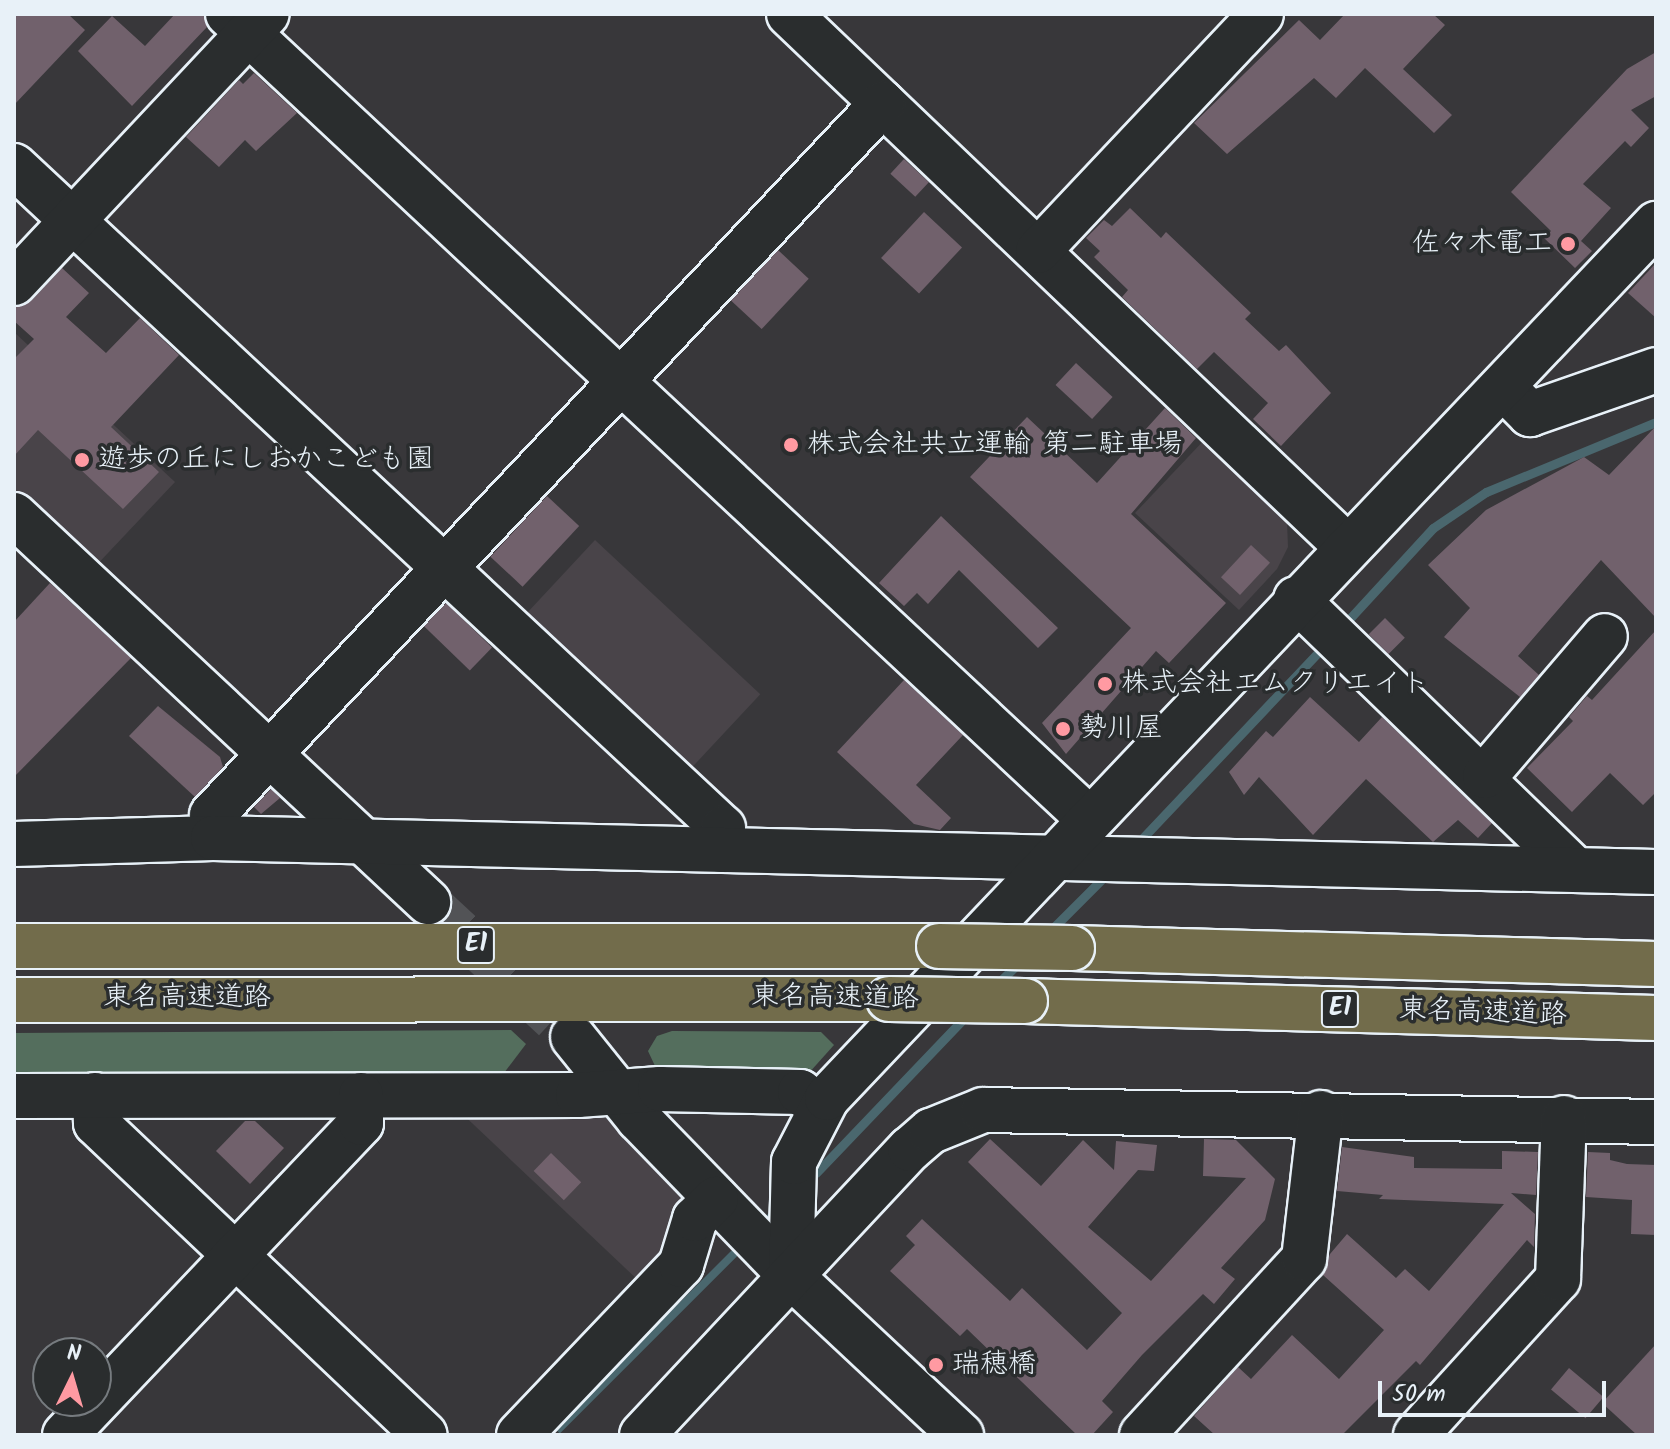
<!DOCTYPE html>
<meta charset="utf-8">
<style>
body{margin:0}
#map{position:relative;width:1670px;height:1449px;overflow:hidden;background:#38373a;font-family:Kalam,"Klee One",sans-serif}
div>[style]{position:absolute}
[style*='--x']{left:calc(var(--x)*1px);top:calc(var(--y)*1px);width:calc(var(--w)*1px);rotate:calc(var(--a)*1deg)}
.built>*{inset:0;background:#494449;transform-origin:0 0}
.green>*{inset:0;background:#546e5d}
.water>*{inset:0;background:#4a676e;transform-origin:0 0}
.stream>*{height:9px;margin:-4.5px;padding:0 4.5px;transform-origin:4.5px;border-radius:4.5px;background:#4a676e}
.building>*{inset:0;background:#71616c;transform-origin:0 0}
.minor-tunnel>*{height:44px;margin-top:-22px;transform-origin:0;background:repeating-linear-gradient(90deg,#525356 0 44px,transparent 0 66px)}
.roads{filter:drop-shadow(2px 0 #e8f1f8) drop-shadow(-2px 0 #e8f1f8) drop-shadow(0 2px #e8f1f8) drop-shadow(0 -2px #e8f1f8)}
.minor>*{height:44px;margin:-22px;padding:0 22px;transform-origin:22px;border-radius:22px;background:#2a2d2e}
.highway>*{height:44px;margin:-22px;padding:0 22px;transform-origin:22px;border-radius:22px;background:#726c4b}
.bridges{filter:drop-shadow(2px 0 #e8f1f8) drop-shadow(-2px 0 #e8f1f8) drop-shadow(0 2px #e8f1f8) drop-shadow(0 -2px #e8f1f8)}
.highway-bridge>*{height:44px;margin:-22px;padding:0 22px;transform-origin:22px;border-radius:22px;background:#726c4b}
.dots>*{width:22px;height:22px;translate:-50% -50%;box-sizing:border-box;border:4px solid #2a2d2e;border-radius:50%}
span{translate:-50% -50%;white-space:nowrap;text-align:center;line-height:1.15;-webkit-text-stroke:7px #2a2d2e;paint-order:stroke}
.shield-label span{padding:2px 6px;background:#2a2d2e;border:2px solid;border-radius:6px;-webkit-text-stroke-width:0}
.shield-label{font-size:26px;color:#e8f1f8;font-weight:700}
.poi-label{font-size:28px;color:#e8f1f8}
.right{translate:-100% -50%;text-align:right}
.left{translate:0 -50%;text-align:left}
.street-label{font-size:28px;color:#e8f1f8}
.frame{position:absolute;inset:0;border:16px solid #e8f1f8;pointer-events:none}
.north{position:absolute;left:32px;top:1337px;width:80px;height:80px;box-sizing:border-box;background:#2a2d2e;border:2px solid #767b7f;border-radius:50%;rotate:5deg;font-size:22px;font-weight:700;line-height:32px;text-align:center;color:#e8f1f8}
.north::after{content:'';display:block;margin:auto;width:28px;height:36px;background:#ff9aa2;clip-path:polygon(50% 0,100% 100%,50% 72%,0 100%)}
.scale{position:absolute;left:1378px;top:1381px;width:228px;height:36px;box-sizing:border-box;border:4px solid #e8f1f8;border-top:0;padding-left:10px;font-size:24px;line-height:28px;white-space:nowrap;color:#e8f1f8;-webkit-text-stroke:6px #2a2d2e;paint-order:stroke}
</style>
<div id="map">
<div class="built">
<i style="clip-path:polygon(14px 332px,175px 482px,91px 571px,14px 499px)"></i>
<i style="clip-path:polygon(1208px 436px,1275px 500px,1287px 522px,1288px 547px,1277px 569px,1239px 610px,1135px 513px)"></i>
<i style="left:595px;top:540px;width:226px;height:112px;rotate:43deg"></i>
<i style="clip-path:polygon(603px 1106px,683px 1197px,675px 1235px,641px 1283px,455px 1107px)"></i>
</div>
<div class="green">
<i style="clip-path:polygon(511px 1030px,526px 1044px,501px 1077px,14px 1080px,14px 1033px)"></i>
<i style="clip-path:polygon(672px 1031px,821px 1032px,834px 1045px,808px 1074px,670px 1074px,655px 1066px,648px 1051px,657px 1036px)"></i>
</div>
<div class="water">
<i style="left:820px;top:1162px;width:8px;height:376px;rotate:45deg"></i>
</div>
<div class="stream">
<i style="--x:1341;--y:628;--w:136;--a:-47.4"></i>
<i style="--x:1433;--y:528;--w:64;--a:-34.2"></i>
<i style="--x:1486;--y:492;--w:184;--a:-22.4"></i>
<i style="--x:1135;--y:846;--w:277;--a:-46.6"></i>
<i style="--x:1047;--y:934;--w:85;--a:-45"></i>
<i style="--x:996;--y:985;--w:33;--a:-44"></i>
<i style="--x:816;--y:1173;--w:217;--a:-46.3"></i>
</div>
<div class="building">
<i style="clip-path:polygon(14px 14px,68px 14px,85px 30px,14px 105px)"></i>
<i style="clip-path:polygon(175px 14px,204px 14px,207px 27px,132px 106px,78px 51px,112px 16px,145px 46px)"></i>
<i style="clip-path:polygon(1345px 14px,1433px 14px,1445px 25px,1403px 69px,1452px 115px,1434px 133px,1365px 68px,1336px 98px,1314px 78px,1227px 154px,1194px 123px,1299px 20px,1320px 40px)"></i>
<i style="clip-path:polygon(1656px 52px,1656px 96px,1631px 110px,1649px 128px,1631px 147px,1625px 141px,1583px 184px,1611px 208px,1581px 241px,1592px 251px,1575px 268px,1544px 238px,1551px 231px,1511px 192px,1627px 69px)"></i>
<i style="clip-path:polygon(254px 73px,297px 113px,256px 151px,245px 140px,219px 167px,186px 137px,239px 80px,243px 84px)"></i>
<i style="left:904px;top:159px;width:34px;height:20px;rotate:43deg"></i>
<i style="clip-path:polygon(1130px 208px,1161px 238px,1166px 232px,1251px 313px,1245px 319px,1279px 351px,1286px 345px,1331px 393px,1281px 446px,1253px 419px,1268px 403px,1214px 352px,1197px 369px,1122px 297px,1128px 290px,1094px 257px,1100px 251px,1086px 238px,1104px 220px,1112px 226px)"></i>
<i style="left:924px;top:212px;width:52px;height:63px;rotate:43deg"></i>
<i style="left:778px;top:250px;width:42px;height:69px;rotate:43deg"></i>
<i style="clip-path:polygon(1656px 263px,1656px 318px,1628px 293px)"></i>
<i style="clip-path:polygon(62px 268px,89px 293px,66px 317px,106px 353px,140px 318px,179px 355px,111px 427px,159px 472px,123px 509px,38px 430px,14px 456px,14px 359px,34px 339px,14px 321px,14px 308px,32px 300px)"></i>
<i style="left:1076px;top:363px;width:50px;height:30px;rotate:43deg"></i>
<i style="clip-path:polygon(1165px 408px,1196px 438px,1131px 514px,1226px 603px,1169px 663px,1156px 651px,1066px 754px,1042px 723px,1131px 628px,970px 477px,1027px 417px,1097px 483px)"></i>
<i style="clip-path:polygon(1656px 426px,1656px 618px,1601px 560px,1518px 656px,1539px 675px,1520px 697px,1444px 637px,1470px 608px,1428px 565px,1486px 510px,1584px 457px,1609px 475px)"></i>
<i style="left:547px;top:496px;width:44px;height:83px;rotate:43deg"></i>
<i style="clip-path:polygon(941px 516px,1058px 628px,1038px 648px,959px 570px,928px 604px,917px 593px,904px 606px,879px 583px)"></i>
<i style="left:1251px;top:545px;width:26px;height:44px;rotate:43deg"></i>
<i style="clip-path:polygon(50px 583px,131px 658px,14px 777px,14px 622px)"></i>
<i style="left:446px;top:603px;width:64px;height:32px;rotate:44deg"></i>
<i style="left:1385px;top:618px;width:28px;height:23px;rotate:45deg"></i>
<i style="clip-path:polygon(1656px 630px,1656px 792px,1643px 805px,1610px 773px,1572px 812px,1527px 768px,1573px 721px,1569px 717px,1587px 696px,1592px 700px)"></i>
<i style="clip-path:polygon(904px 680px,963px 735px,916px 785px,951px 818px,940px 830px,914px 824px,837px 752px)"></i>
<i style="clip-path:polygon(1310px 697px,1359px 742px,1382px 717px,1492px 823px,1478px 838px,1458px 820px,1433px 842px,1366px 779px,1313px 835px,1259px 777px,1244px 795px,1229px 772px,1266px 731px,1273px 737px)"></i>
<i style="clip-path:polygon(158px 706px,220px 757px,223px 767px,195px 797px,129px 736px)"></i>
<i style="clip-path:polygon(271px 789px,280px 798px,261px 814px,254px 807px)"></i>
<i style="clip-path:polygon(245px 1121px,255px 1121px,284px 1148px,250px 1184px,216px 1151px)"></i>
<i style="clip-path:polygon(990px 1139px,1041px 1186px,1083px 1140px,1114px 1170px,1116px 1141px,1157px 1145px,1154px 1171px,1138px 1170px,1088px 1227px,1151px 1281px,1246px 1178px,1203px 1176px,1204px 1139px,1236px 1140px,1275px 1179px,1265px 1220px,1221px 1268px,1235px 1279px,1214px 1304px,1203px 1294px,1142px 1355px,1102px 1401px,1113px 1412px,1092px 1435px,1077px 1435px,967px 1329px,960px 1336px,890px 1271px,915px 1245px,906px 1236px,922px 1219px,1010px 1301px,1022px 1288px,1087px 1350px,1122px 1313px,968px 1162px)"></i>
<i style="clip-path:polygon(1342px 1147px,1414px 1157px,1414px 1168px,1502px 1169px,1502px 1151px,1538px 1152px,1536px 1195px,1511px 1193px,1535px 1214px,1534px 1247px,1527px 1240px,1420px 1365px,1416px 1361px,1342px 1435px,1215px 1435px,1194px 1416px,1238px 1367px,1251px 1379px,1292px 1335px,1339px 1379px,1384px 1330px,1323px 1275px,1330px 1254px,1347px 1234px,1396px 1278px,1405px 1269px,1429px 1291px,1504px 1204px,1379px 1199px,1383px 1195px,1337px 1191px)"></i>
<i style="clip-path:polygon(1588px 1152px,1610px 1153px,1610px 1160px,1627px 1164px,1656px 1165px,1656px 1235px,1631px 1234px,1632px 1200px,1586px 1197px)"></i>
<i style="left:551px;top:1153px;width:42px;height:25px;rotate:44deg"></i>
<i style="clip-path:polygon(1656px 1344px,1656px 1435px,1637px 1435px,1602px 1403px)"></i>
<i style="left:1569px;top:1368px;width:45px;height:28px;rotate:40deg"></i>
</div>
<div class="minor-tunnel">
<i style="--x:428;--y:902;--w:172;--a:42.9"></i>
</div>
<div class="roads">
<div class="minor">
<i style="--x:228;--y:14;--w:1179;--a:43.07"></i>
<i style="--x:789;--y:14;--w:770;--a:43.68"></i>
<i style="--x:14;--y:166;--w:970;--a:43.04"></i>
<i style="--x:723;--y:828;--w:22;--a:93"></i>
<i style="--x:1038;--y:251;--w:325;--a:-46.7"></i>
<i style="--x:14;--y:283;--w:369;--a:-46.8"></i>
<i style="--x:1504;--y:388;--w:37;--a:45"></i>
<i style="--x:1530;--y:414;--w:133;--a:-19.2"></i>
<i style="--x:14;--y:515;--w:567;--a:43.07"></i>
<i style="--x:1296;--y:599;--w:388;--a:44.1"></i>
<i style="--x:1485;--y:776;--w:184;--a:-49.4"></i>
<i style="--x:213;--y:838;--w:23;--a:-92"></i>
<i style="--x:212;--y:815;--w:978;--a:-46.7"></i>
<i style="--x:14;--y:844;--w:199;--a:-1.7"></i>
<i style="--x:213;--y:838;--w:1443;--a:1.35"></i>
<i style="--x:573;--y:1037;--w:105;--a:51.2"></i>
<i style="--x:639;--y:1119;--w:219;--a:45.9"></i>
<i style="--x:791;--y:1276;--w:233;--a:43.1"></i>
<i style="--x:95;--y:1095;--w:28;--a:88"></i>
<i style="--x:96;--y:1123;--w:453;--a:43.5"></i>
<i style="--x:14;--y:1096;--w:564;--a:-0.1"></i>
<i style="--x:578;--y:1095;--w:82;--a:-4.2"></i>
<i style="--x:660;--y:1089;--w:140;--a:1.2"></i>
<i style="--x:800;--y:1092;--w:25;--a:37"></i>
<i style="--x:791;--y:1276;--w:114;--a:-88.5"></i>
<i style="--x:794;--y:1162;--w:72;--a:-62.7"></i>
<i style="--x:827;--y:1098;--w:1205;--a:-46.51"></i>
<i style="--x:65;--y:1435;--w:430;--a:-46.5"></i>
<i style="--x:361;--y:1123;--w:28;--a:-90"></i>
<i style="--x:519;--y:1435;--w:235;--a:-46.4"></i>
<i style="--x:681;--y:1265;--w:48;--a:-73.1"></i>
<i style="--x:695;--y:1219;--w:29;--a:-44"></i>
<i style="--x:642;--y:1435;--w:392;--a:-46.9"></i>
<i style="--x:910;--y:1149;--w:28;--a:-41"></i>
<i style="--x:931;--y:1131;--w:56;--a:-22"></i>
<i style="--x:983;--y:1110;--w:673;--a:1.02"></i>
<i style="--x:1142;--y:1435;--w:239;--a:-47.4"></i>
<i style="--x:1304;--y:1259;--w:147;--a:-83.4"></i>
<i style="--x:1416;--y:1435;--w:211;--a:-47.7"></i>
<i style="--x:1558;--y:1279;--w:161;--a:-87.9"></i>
</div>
<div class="highway">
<i style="--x:14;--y:946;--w:925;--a:0"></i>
<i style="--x:1072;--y:948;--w:584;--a:1.57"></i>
<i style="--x:14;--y:1000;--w:875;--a:-0.07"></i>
<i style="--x:1025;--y:1001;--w:631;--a:1.54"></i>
</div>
</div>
<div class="bridges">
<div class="highway-bridge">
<i style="--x:939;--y:946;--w:133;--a:0.9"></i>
<i style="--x:889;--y:999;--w:136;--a:0.8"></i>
</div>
</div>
<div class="dots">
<i style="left:1568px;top:244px;background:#ff9aa2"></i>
<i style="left:791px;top:445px;background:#ff9aa2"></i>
<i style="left:82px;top:460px;background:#ff9aa2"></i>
<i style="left:1105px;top:684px;background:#ff9aa2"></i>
<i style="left:1063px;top:729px;background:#ff9aa2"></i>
<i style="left:936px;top:1365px;background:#ff9aa2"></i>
</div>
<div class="shield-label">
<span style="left:476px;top:945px">E1</span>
<span style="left:1340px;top:1009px">E1</span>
</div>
<div class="poi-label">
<span class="right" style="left:1552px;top:244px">佐々木電工</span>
<span class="left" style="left:807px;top:445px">株式会社共立運輸 第二駐車場</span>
<span class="left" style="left:98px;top:460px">遊歩の丘にしおかこども園</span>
<span class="left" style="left:1121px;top:684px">株式会社エムクリエイト</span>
<span class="left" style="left:1079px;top:729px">勢川屋</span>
<span class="left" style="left:952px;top:1365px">瑞穂橋</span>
</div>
<div class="street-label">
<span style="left:187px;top:998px">東名高速道路</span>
<span style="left:835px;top:998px;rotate:1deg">東名高速道路</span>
<span style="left:1483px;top:1013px;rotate:2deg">東名高速道路</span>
</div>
<div class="frame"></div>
<div class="north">N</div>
<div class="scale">50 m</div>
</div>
